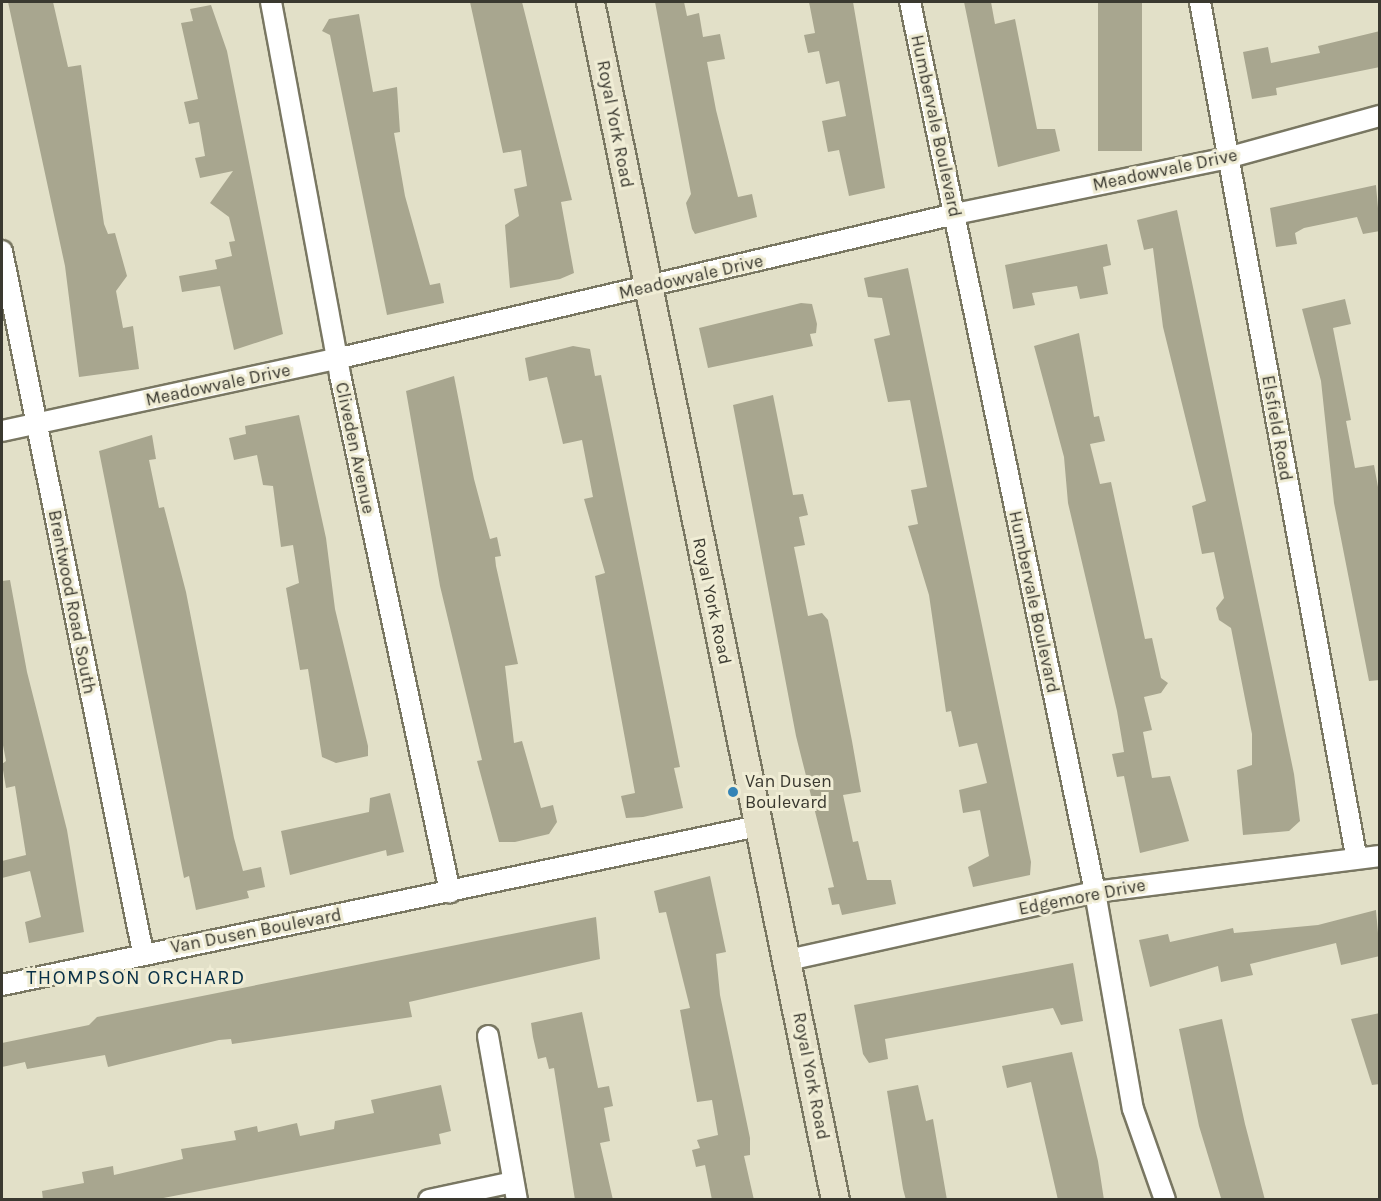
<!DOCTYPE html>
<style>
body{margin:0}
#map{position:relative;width:1381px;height:1201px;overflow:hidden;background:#e2e0c8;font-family:Karla,sans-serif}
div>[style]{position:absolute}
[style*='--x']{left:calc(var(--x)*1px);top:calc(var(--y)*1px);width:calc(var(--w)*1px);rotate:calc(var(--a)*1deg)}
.building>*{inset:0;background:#a8a68f;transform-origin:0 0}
.roads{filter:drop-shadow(2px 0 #797762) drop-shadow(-2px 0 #797762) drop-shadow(0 2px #797762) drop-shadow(0 -2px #797762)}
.street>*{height:20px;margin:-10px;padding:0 10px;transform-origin:10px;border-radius:10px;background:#fff}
.secondary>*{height:27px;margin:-13.5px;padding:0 13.5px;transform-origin:13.5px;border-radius:13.5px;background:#e5e1ca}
.dots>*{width:16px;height:16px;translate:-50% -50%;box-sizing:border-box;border:3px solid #f0edd5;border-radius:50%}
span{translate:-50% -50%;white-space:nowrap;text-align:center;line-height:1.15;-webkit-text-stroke:6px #f0edd5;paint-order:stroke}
.street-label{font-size:18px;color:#3a3930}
.poi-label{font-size:18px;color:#3a3930}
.left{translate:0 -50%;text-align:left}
.neighbourhood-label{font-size:20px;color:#083047;letter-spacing:1.5px}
.frame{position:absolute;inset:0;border:3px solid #3a3930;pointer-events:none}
</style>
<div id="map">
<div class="building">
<i style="clip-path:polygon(8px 2px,53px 2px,68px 67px,81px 65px,104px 224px,108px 234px,115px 233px,127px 276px,116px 291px,123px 328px,133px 326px,139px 369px,79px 377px,65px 266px)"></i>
<i style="clip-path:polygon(470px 2px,522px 2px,572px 200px,561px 202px,574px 273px,560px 279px,510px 288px,505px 225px,519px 216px,514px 189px,527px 186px,521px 150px,503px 153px)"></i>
<i style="clip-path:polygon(655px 2px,684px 2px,687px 16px,699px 13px,703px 37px,720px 34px,725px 59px,707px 62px,716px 110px,738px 197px,752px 194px,757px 217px,695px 234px,692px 229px,686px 203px,691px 194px)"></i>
<i style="clip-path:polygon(809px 2px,853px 2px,885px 188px,849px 196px,839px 150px,828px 152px,822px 121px,846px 116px,839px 81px,826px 84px,819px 51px,808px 53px,804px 35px,815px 33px)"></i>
<i style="clip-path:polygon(964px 2px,991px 2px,995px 24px,1015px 19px,1037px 129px,1055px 129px,1060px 151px,998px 167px)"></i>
<i style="left:1098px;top:2px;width:44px;height:149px"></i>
<i style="clip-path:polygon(211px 5px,227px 51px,283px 334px,234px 350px,220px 286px,182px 292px,179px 276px,217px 269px,215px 260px,232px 256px,229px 242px,235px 241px,229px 217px,210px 203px,233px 171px,200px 178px,195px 158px,205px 156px,199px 122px,189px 124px,184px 102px,198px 99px,181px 23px,193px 21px,190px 9px)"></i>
<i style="clip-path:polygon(359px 14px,373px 92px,397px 87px,400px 132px,394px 133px,405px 196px,430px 285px,440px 283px,444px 303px,387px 315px,330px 35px,322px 31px,329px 19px)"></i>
<i style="clip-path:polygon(1380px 31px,1380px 67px,1276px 88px,1277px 95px,1252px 99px,1243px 52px,1268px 47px,1271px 63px,1320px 53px,1318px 46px)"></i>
<i style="clip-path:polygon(1376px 185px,1380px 231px,1363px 234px,1357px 217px,1304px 228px,1295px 233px,1297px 244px,1276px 247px,1270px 208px)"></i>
<i style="clip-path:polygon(1177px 210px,1294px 774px,1300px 821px,1289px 831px,1243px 835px,1237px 770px,1252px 765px,1252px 734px,1231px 628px,1219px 620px,1216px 608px,1224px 598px,1214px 552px,1202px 554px,1192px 506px,1206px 501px,1163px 327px,1153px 248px,1144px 250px,1137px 220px)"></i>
<i style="clip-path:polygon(1107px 244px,1111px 265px,1103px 267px,1108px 294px,1080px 299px,1077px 286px,1032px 293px,1035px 305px,1013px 309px,1005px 265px)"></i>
<i style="clip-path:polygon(908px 268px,1031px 862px,1030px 875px,973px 887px,968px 867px,989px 856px,980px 810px,963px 813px,959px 790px,987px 783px,977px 743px,959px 747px,951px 711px,946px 712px,929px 595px,908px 526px,918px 524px,911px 490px,927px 487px,910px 400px,888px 402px,874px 339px,890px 335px,882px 298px,868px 297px,864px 278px)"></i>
<i style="clip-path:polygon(1345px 299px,1351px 324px,1333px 328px,1351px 420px,1346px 421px,1355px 468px,1374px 465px,1380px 498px,1380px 680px,1369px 681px,1334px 503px,1321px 381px,1302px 309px)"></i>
<i style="clip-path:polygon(801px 303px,812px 304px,817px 324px,816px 333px,810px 334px,813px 346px,708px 368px,699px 328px)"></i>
<i style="clip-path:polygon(1079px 333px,1094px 417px,1099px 416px,1105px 441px,1090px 444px,1100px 484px,1111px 482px,1145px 639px,1152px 638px,1161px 678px,1168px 683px,1161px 693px,1144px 697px,1152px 730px,1143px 732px,1152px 778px,1170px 776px,1189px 841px,1140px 853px,1124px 776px,1117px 777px,1112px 754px,1124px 752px,1117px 711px,1068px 503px,1064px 457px,1034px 346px)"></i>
<i style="clip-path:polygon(573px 346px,590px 349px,595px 376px,601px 375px,680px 767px,674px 768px,683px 808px,643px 817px,626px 818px,621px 796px,635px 793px,595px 576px,605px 573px,584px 499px,593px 497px,582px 440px,563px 444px,547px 377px,529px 381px,525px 358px)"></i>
<i style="clip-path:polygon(454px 376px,474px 479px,490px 539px,497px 537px,501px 556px,495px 557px,496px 566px,518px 664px,505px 666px,514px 743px,522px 741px,541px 808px,553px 805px,557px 822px,549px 834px,515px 842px,499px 842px,480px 772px,477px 761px,482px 760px,440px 586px,406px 391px)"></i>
<i style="clip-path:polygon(773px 395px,793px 495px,803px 494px,808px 515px,799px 517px,805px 545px,794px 547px,808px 616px,822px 613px,828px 620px,852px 741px,861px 792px,843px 795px,853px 842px,858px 841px,867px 880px,891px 880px,896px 904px,842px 915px,839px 904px,832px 905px,828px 888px,834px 887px,796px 736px,733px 405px)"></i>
<i style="clip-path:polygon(299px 415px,326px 538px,335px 609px,368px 746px,368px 756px,336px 763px,322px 757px,308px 669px,300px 670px,286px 588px,299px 583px,293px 545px,281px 547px,273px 486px,263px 485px,257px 455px,234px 460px,229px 438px,246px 434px,245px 426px)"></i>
<i style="clip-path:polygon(152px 435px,156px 459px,149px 460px,159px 508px,164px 507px,186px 592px,234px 838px,243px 871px,261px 867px,265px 887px,247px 891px,249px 898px,196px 910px,189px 876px,184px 878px,99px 451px)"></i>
<i style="clip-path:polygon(10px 580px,27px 672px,67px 830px,84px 932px,29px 943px,25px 922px,41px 917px,30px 871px,2px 878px,2px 861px,26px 855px,15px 786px,6px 788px,2px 764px,6px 761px,2px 740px,2px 581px)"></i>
<i style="clip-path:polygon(390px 793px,404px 852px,387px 856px,386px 850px,290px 875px,281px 831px,369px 812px,370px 798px)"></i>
<i style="clip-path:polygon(710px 876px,726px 952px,716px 954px,720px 995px,750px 1138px,750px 1155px,744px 1156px,754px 1200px,712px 1200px,705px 1165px,696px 1167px,692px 1150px,700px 1148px,697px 1140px,718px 1135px,712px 1100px,697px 1102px,680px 1010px,690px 1008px,666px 912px,659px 913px,654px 891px)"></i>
<i style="clip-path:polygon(1376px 910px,1380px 956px,1341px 965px,1336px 943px,1250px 964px,1253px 975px,1221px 982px,1218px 966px,1150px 987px,1139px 940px,1168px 934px,1170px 942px,1233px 928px,1234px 933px,1318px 925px)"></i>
<i style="clip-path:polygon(596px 917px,600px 959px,409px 1002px,412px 1017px,232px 1044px,231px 1039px,219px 1040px,108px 1067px,105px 1055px,27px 1069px,25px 1062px,2px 1067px,2px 1043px,89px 1025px,97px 1017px)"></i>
<i style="clip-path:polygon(1073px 963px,1083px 1021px,1061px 1025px,1053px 1008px,885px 1039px,888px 1059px,869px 1063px,863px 1054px,854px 1005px)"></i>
<i style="clip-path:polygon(582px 1012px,598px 1088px,609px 1086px,613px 1106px,604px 1108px,610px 1141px,600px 1143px,613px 1200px,575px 1200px,554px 1068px,549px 1069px,546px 1057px,538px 1059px,533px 1037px,531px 1023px)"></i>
<i style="clip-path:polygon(1380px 1013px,1380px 1084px,1372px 1085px,1351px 1019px)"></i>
<i style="clip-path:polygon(1222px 1019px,1245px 1124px,1265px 1200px,1221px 1198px,1199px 1126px,1179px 1029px)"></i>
<i style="clip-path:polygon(1072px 1052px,1098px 1161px,1104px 1200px,1058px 1200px,1031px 1082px,1007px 1088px,1002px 1066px)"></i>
<i style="clip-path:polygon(441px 1085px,451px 1131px,439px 1134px,441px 1144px,153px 1200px,43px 1200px,42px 1191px,84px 1183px,82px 1172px,113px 1166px,114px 1175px,183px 1159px,181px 1149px,236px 1140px,234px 1131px,257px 1126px,258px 1132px,297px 1123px,300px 1136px,334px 1129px,335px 1121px,374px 1113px,371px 1100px)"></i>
<i style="clip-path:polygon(918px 1085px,926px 1121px,933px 1119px,947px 1200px,906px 1200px,903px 1189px,887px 1091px)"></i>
</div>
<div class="roads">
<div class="street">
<i style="--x:271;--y:2;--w:379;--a:79.5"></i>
<i style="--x:340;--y:375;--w:529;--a:77.99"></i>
<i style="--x:910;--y:2;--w:909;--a:78.26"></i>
<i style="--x:1095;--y:892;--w:220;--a:80.1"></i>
<i style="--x:1133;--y:1109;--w:96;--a:70.6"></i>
<i style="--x:1200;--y:2;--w:867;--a:79.64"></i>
<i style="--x:2;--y:251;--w:716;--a:78.64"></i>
<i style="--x:2;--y:431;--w:342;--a:-12.2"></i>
<i style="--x:336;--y:359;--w:636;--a:-13.18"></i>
<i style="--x:955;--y:214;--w:278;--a:-11.6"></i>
<i style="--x:1227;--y:158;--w:159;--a:-15.4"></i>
<i style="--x:788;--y:960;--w:314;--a:-12.5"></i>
<i style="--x:1095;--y:892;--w:287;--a:-7.2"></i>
<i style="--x:2;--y:985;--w:773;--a:-11.88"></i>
<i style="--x:488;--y:1036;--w:167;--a:80"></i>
<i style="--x:429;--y:1200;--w:86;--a:-12.1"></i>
</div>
<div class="secondary">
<i style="--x:590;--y:2;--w:1223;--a:78.44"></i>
</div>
</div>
<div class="dots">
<i style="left:733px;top:792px;background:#3484b6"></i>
</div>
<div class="street-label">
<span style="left:615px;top:124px;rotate:79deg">Royal York Road</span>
<span style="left:936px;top:126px;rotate:78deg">Humbervale Boulevard</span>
<span style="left:1165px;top:170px;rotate:-12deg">Meadowvale Drive</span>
<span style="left:691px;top:277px;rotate:-13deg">Meadowvale Drive</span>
<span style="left:218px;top:385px;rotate:-12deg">Meadowvale Drive</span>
<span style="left:1277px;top:428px;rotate:80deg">Elsfield Road</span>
<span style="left:355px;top:448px;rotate:78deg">Cliveden Avenue</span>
<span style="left:712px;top:601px;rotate:78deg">Royal York Road</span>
<span style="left:72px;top:602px;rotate:79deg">Brentwood Road South</span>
<span style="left:1034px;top:602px;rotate:78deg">Humbervale Boulevard</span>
<span style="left:1082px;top:897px;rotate:-11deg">Edgemore Drive</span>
<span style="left:256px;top:931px;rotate:-11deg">Van Dusen Boulevard</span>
<span style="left:811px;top:1076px;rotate:79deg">Royal York Road</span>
</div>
<div class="poi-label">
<span class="left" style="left:745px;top:792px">Van Dusen<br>Boulevard</span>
</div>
<div class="neighbourhood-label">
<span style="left:136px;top:977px">THOMPSON ORCHARD</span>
</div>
<div class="frame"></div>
</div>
